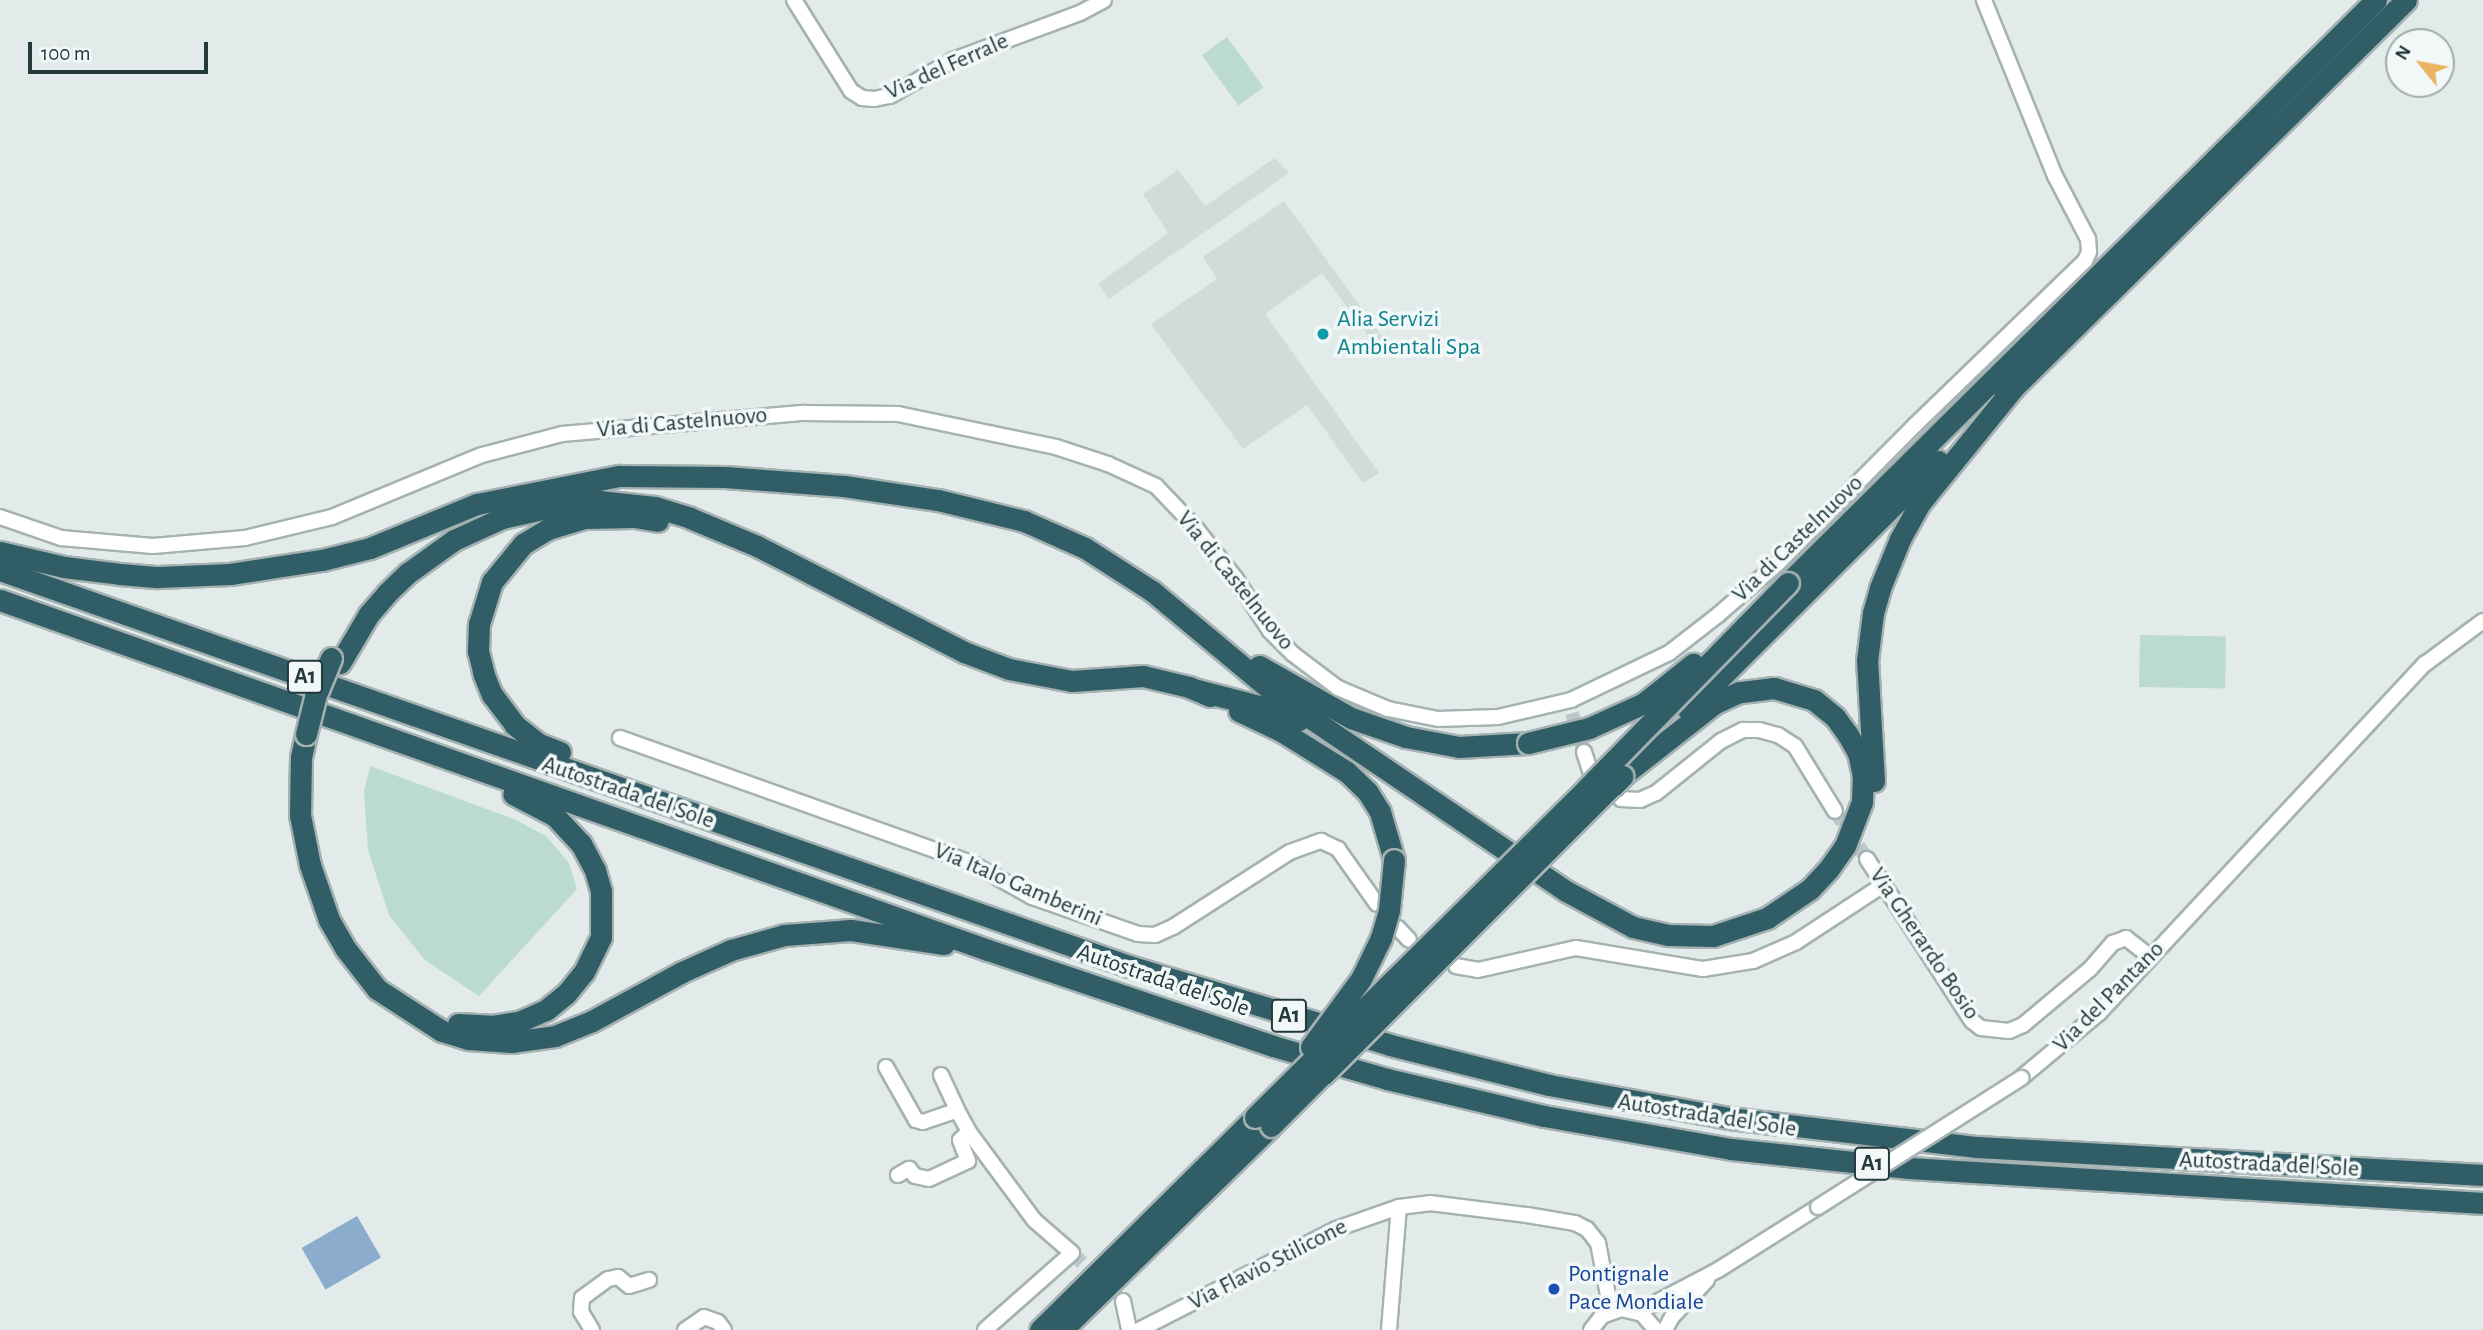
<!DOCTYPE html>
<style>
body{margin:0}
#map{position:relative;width:2483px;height:1330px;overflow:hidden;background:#e2ebea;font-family:"Alegreya Sans",sans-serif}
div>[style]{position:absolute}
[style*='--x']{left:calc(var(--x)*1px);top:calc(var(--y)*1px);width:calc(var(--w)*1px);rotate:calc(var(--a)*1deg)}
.built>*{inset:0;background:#d0dbda}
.green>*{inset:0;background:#bbdbcf;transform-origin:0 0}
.water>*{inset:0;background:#8caccd;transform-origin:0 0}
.minor-tunnel>*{height:14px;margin-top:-7px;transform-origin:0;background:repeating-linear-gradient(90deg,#bcc7c7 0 14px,transparent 0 21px)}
.roads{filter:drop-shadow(2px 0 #a5b2b2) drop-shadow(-2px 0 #a5b2b2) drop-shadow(0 2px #a5b2b2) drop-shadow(0 -2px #a5b2b2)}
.minor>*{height:14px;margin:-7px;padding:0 7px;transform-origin:7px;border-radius:7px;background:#fff}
.highway>*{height:21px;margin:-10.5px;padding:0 10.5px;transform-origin:10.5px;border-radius:10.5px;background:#305d66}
.bridges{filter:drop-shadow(2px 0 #a5b2b2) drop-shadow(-2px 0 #a5b2b2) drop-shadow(0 2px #a5b2b2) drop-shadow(0 -2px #a5b2b2)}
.minor-bridge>*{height:14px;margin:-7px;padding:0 7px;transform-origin:7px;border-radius:7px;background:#fff}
.highway-bridge>*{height:21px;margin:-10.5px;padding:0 10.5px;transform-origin:10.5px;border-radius:10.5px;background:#305d66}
.dots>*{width:19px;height:19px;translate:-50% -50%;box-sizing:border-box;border:4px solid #f2f8f7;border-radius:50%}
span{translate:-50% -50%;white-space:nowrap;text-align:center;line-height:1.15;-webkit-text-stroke:7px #f2f8f7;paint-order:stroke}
.shield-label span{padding:2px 5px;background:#f2f8f7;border:2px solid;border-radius:5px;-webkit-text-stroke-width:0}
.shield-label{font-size:23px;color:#23393b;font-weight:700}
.street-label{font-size:24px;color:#23393b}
.culture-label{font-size:24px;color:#0d838f}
.left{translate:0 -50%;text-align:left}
.transit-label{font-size:24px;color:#164399}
.north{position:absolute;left:2385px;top:28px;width:70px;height:70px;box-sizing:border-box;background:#f2f8f7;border:2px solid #9facac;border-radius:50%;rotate:301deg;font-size:19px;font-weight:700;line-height:28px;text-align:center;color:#23393b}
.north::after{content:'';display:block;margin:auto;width:24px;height:32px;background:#eab360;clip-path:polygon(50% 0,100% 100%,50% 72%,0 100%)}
.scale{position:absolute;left:28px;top:42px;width:180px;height:32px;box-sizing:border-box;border:4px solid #23393b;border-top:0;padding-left:9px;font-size:21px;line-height:24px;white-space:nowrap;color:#23393b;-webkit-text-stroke:5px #f2f8f7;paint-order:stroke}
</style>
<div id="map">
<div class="built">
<i style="clip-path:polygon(1275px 158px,1289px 173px,1109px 299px,1098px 284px,1168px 233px,1143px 194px,1178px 170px,1205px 206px)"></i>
<i style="clip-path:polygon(1284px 201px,1388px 345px,1380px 352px,1322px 273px,1265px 314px,1379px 473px,1363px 483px,1307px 405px,1243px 449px,1151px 324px,1217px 279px,1203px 257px)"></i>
</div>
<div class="green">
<i style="left:1227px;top:37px;width:62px;height:31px;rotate:54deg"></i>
<i style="left:2140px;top:635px;width:86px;height:52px;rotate:1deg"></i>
<i style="clip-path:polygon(370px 766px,516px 820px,546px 836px,569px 863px,577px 889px,479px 996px,425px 960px,389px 915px,368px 850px,364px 792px)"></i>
</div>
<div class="water">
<i style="left:357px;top:1216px;width:48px;height:64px;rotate:60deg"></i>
</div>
<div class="minor-tunnel">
<i style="--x:1572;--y:713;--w:41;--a:72.9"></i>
<i style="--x:1835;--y:811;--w:58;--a:56.3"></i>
<i style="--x:1072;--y:1253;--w:70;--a:43.3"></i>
</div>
<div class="roads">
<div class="minor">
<i style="--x:794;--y:0;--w:107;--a:57.9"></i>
<i style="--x:851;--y:91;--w:13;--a:32"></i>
<i style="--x:862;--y:98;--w:12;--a:5"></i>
<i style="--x:874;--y:99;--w:16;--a:-11"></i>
<i style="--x:890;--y:96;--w:73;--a:-29.7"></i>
<i style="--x:953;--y:60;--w:135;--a:-20.3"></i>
<i style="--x:1080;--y:13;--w:27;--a:-28"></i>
<i style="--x:0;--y:517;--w:65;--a:19"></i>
<i style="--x:61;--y:538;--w:92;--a:5"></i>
<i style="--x:153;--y:546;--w:92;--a:-5"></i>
<i style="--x:245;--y:538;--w:89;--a:-13.6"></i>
<i style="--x:332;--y:517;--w:162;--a:-22.5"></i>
<i style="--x:482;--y:455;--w:83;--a:-14.7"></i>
<i style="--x:562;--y:434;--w:243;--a:-5"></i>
<i style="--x:804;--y:413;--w:94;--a:0.6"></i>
<i style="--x:898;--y:414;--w:161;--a:11.8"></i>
<i style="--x:1056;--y:447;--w:55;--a:18.1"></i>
<i style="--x:1108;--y:464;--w:53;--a:24.6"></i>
<i style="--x:1156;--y:486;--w:57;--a:46.4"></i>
<i style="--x:1195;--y:527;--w:66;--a:51.7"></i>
<i style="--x:1236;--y:579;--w:62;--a:56.8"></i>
<i style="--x:1270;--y:631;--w:33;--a:45"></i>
<i style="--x:1293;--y:654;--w:56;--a:37.1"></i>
<i style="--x:1338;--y:688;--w:54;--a:22.8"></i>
<i style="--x:1388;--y:709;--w:51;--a:11.3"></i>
<i style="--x:1438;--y:719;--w:60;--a:-1.9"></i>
<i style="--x:1498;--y:717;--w:75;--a:-13.1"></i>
<i style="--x:1571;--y:700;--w:109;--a:-25.6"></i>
<i style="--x:1669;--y:653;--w:62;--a:-37.8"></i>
<i style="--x:1718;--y:615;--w:79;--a:-40.9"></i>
<i style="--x:1778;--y:563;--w:194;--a:-45.2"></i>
<i style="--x:1915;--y:425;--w:236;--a:-44"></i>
<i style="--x:2085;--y:261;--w:10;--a:-66"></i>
<i style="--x:2089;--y:252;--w:13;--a:-94"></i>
<i style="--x:2088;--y:239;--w:71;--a:-117.6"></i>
<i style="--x:2055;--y:176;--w:190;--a:-112"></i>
<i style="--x:620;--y:738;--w:375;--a:19.6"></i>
<i style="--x:973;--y:864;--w:68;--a:29.2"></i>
<i style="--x:1032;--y:897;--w:112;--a:19.2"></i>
<i style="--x:1138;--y:934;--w:17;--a:3"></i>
<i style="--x:1155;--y:935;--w:20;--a:-24"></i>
<i style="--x:1173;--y:927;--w:139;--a:-32.7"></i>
<i style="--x:1290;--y:852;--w:33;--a:-20"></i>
<i style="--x:1321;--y:841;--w:19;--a:25"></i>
<i style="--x:1338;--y:849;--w:67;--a:54.7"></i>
<i style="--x:1584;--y:752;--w:19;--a:72"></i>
<i style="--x:1621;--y:799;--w:19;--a:3"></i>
<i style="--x:1640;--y:800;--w:17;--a:-24"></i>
<i style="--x:1656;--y:793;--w:83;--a:-38.7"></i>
<i style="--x:1721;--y:741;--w:25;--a:-27"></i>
<i style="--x:1743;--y:730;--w:16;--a:0"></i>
<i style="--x:1759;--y:730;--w:20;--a:15"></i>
<i style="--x:1778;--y:735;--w:20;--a:33"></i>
<i style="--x:1795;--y:746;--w:76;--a:58.4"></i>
<i style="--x:1867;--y:859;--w:193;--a:57.1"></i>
<i style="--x:1972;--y:1021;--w:11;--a:38"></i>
<i style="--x:1981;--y:1028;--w:28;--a:6"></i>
<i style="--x:2009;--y:1031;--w:15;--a:-23"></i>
<i style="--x:2023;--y:1025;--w:87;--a:-39.9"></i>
<i style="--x:2090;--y:969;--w:35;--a:-49"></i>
<i style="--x:2113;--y:943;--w:14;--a:-21"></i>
<i style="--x:2126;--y:938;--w:31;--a:38"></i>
<i style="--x:1398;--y:928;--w:16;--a:47"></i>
<i style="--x:1456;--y:966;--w:22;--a:10"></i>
<i style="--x:1478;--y:970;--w:100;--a:-12.7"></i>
<i style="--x:1576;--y:948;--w:129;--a:9.4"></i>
<i style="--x:1703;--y:969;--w:51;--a:-9.1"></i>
<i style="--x:1753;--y:961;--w:47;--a:-23.8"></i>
<i style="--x:1796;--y:942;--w:104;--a:-33.2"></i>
<i style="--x:886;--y:1067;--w:61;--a:60.5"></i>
<i style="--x:916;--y:1120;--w:7;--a:16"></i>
<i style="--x:923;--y:1122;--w:36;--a:-19"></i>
<i style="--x:957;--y:1110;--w:25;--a:61"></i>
<i style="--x:969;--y:1132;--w:109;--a:53.5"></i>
<i style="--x:1034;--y:1220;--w:50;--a:41"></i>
<i style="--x:1072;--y:1253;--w:116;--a:138.5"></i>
<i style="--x:941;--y:1075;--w:38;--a:65"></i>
<i style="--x:2021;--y:1078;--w:102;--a:-39.8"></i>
<i style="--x:2099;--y:1013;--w:478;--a:-47"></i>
<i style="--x:2425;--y:664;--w:72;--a:-36.6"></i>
<i style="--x:898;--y:1175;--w:13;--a:-29"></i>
<i style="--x:909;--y:1169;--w:9;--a:49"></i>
<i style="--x:915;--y:1176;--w:14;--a:12"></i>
<i style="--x:929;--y:1179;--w:43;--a:-24.8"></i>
<i style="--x:968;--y:1161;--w:22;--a:-111"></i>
<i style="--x:960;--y:1140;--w:12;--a:-42"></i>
<i style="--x:1123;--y:1301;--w:30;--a:78"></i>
<i style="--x:1638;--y:1312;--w:90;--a:-27.7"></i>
<i style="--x:1718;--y:1270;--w:118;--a:-32.2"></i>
<i style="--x:592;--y:1330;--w:21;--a:-121"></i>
<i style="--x:581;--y:1312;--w:14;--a:-86"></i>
<i style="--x:582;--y:1298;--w:32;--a:-36"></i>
<i style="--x:608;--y:1279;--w:10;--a:-11"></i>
<i style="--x:618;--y:1277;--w:14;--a:39"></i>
<i style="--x:629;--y:1286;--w:21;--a:-17"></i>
<i style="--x:685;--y:1330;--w:23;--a:-34"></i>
<i style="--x:704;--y:1317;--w:15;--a:20"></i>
<i style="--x:718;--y:1322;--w:10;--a:53"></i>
<i style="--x:1139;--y:1330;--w:221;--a:-27.1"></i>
<i style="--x:1336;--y:1229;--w:67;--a:-19.2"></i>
<i style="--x:1399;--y:1207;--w:31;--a:-7"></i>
<i style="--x:1430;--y:1203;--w:98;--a:7.1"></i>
<i style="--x:1527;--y:1215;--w:49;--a:9.5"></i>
<i style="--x:1575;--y:1223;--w:13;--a:27"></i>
<i style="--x:1587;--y:1229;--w:18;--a:52"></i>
<i style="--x:1598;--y:1243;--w:69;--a:79.2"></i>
<i style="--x:1389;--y:1330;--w:123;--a:-85.4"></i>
<i style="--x:1591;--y:1330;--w:18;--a:-52"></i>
<i style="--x:1602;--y:1316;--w:20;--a:-20"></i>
<i style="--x:1621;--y:1309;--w:22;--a:13"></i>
<i style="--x:1642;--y:1314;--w:21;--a:49"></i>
<i style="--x:1665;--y:1330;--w:15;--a:-62"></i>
<i style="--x:1672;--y:1317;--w:51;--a:-46.6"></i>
</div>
<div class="highway">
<i style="--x:2004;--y:397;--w:565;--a:-44.64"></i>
<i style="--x:0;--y:552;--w:66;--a:13.2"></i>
<i style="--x:64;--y:567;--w:56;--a:7.1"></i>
<i style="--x:120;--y:574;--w:38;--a:5"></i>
<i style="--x:158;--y:577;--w:72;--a:-2.4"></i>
<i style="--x:230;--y:574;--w:93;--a:-8.7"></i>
<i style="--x:322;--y:560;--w:49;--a:-14"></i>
<i style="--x:370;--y:548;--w:116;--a:-22.4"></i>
<i style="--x:477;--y:504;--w:145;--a:-11.2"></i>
<i style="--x:619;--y:476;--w:106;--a:0.5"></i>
<i style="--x:725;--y:477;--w:119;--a:4.3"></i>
<i style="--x:844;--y:486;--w:95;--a:8.5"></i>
<i style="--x:938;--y:500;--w:89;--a:13.7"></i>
<i style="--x:1024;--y:521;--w:67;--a:23.9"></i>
<i style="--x:1085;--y:548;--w:80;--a:32.7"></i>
<i style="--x:1152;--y:591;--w:164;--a:39.8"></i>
<i style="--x:1278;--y:696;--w:348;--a:34.1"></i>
<i style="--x:1566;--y:891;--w:76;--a:28.2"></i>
<i style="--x:1633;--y:927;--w:36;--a:13"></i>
<i style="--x:1668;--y:935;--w:45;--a:1.3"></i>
<i style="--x:1713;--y:936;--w:57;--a:-18.4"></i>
<i style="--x:1767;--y:918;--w:52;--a:-34"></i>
<i style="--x:1810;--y:889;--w:26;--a:-47"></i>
<i style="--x:1828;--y:870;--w:29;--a:-55"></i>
<i style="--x:1845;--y:846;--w:47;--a:-68.9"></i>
<i style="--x:1862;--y:802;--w:26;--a:-88"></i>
<i style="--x:1863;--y:776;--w:24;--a:-102"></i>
<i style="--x:1858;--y:753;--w:21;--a:-119"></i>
<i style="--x:1848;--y:735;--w:22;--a:-126"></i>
<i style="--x:1835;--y:717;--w:27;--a:-141"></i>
<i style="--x:1814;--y:700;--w:42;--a:-163.3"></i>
<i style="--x:1774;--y:688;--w:35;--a:173"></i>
<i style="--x:1739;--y:692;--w:26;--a:155"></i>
<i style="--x:1715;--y:703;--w:118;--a:141.9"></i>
<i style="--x:0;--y:570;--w:1196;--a:19.33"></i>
<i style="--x:1129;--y:966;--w:273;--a:16.8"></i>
<i style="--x:1390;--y:1045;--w:164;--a:14.1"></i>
<i style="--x:1549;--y:1085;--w:183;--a:10.4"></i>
<i style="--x:1729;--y:1118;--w:250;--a:6.7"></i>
<i style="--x:1977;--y:1147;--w:507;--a:3.17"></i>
<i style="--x:1788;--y:583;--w:828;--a:-44.76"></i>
<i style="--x:0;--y:600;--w:1048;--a:19.51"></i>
<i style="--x:988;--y:950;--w:301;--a:18.6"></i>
<i style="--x:1273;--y:1046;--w:119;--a:16.1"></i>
<i style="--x:1387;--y:1079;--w:161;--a:13.3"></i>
<i style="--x:1544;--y:1116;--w:190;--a:10"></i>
<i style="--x:1731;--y:1149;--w:179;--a:6.1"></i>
<i style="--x:1909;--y:1168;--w:575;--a:3.49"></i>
<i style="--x:340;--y:663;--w:57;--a:-59.4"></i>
<i style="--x:369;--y:614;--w:28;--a:-49"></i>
<i style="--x:387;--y:593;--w:29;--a:-44"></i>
<i style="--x:408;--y:573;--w:57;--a:-35.7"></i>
<i style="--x:454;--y:540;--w:53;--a:-24.6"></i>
<i style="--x:502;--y:518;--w:65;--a:-12.5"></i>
<i style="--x:565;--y:504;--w:34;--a:-5"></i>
<i style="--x:599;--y:501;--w:56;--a:6.1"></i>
<i style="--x:655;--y:507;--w:37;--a:17"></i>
<i style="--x:690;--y:518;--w:73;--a:22.7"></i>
<i style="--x:757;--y:546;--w:233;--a:27.1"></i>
<i style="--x:964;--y:652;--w:48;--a:20.7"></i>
<i style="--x:1009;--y:669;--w:64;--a:10.8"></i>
<i style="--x:1072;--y:681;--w:71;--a:-4"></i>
<i style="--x:1143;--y:676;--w:47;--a:13.4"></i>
<i style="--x:1189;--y:687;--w:23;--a:23"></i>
<i style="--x:1259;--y:666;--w:106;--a:29.5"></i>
<i style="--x:1351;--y:718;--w:58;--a:19.1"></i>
<i style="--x:1406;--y:737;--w:54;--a:10.7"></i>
<i style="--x:1459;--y:747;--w:69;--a:-3.3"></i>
<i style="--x:1197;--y:690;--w:84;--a:14.5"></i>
<i style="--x:1278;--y:711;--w:23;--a:23"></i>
<i style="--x:1688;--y:710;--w:353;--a:-44.9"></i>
<i style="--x:1239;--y:711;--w:49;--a:25.5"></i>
<i style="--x:1283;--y:732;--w:75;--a:32"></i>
<i style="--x:1347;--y:772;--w:28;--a:44"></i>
<i style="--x:1367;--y:791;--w:25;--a:58"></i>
<i style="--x:1380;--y:812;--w:50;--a:73.7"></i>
<i style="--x:306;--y:734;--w:24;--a:102"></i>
<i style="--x:301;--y:757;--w:58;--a:91"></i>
<i style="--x:300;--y:815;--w:51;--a:78.7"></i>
<i style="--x:310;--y:865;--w:58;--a:70.9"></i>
<i style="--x:329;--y:920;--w:32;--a:60"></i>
<i style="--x:345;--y:948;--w:52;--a:52"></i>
<i style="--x:377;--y:989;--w:77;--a:32.9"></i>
<i style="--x:442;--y:1031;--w:28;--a:17"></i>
<i style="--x:469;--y:1039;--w:42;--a:4.1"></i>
<i style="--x:511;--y:1042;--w:44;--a:-7.8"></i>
<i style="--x:555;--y:1036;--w:40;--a:-22"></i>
<i style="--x:592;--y:1021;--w:102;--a:-28.6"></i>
<i style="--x:682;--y:972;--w:54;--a:-24.2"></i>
<i style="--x:731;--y:950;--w:55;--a:-15.8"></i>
<i style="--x:784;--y:935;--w:67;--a:-4.3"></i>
<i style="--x:851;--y:930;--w:94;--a:8.6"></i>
<i style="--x:560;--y:752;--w:22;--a:-159"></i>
<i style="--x:539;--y:744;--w:31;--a:-142"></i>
<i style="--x:515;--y:725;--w:38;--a:-127"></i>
<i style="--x:492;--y:695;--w:22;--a:-112"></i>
<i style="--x:484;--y:675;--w:25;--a:-104"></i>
<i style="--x:478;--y:651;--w:27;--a:-88"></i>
<i style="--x:479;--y:624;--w:44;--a:-72.8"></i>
<i style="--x:492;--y:582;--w:49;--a:-50.8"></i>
<i style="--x:523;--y:544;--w:29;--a:-31"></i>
<i style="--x:548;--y:529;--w:39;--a:-17"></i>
<i style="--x:585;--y:518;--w:49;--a:-1.2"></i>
<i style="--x:634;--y:517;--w:24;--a:9"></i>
<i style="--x:1874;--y:781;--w:120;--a:-93.3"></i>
<i style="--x:1867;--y:661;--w:48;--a:-82.9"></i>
<i style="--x:1873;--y:613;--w:26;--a:-74"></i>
<i style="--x:1880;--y:588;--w:53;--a:-67.8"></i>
<i style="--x:1900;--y:539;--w:41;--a:-60.9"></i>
<i style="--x:1920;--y:503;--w:149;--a:-51"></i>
<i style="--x:458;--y:1024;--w:33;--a:3"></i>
<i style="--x:491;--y:1026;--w:30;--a:-9"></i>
<i style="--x:521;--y:1021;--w:27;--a:-24"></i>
<i style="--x:546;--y:1010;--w:26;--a:-39"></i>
<i style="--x:566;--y:994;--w:28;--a:-51"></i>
<i style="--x:584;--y:972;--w:39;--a:-64"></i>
<i style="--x:601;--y:937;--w:46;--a:-90"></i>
<i style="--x:601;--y:891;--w:22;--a:-106"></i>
<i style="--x:595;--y:870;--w:30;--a:-118"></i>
<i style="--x:581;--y:844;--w:38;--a:-133"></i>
<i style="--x:555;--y:816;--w:47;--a:-152.4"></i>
<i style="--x:1040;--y:1330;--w:303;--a:-44.7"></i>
<i style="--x:1062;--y:1330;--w:292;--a:-44.3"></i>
</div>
</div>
<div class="bridges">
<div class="minor-bridge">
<i style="--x:1818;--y:1207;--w:241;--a:-32.4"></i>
</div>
<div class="highway-bridge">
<i style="--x:306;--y:734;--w:38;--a:-76"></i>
<i style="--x:315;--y:697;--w:42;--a:-67.7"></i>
<i style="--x:1528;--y:743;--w:63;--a:-13.8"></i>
<i style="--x:1589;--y:728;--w:60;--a:-24.4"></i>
<i style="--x:1644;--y:703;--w:63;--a:-38.5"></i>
<i style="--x:1311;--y:1047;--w:84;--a:-53.7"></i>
<i style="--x:1361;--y:979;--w:46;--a:-64"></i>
<i style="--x:1381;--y:938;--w:29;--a:-74"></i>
<i style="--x:1389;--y:910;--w:50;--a:-84.3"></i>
<i style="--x:1255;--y:1117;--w:467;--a:-44.7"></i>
<i style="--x:1587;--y:788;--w:287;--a:-45.6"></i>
<i style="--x:1271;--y:1126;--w:496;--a:-44.9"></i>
</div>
</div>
<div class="dots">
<i style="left:1323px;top:334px;background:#0f9aa8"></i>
<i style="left:1554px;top:1289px;background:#1a4fb4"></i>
</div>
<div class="shield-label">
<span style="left:305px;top:677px">A1</span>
<span style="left:1289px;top:1016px">A1</span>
<span style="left:1872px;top:1164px">A1</span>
</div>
<div class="street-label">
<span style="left:947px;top:67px;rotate:-24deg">Via del Ferrale</span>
<span style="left:682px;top:423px;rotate:-5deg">Via di Castelnuovo</span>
<span style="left:1798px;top:539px;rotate:-44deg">Via di Castelnuovo</span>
<span style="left:1235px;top:581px;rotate:51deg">Via di Castelnuovo</span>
<span style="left:628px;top:793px;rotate:19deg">Autostrada del Sole</span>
<span style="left:1018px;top:885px;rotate:23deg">Via Italo Gamberini</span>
<span style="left:1924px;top:944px;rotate:56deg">Via Gherardo Bosio</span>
<span style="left:1163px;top:981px;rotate:19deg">Autostrada del Sole</span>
<span style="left:2109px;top:997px;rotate:-45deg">Via del Pantano</span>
<span style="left:1707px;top:1116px;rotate:9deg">Autostrada del Sole</span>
<span style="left:2269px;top:1165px;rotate:3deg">Autostrada del Sole</span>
<span style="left:1268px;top:1265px;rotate:-27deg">Via Flavio Stilicone</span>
</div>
<div class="culture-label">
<span class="left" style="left:1337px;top:334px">Alia Servizi<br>Ambientali Spa</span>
</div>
<div class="transit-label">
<span class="left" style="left:1568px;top:1289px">Pontignale<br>Pace Mondiale</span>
</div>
<div class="north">N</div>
<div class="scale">100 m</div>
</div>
